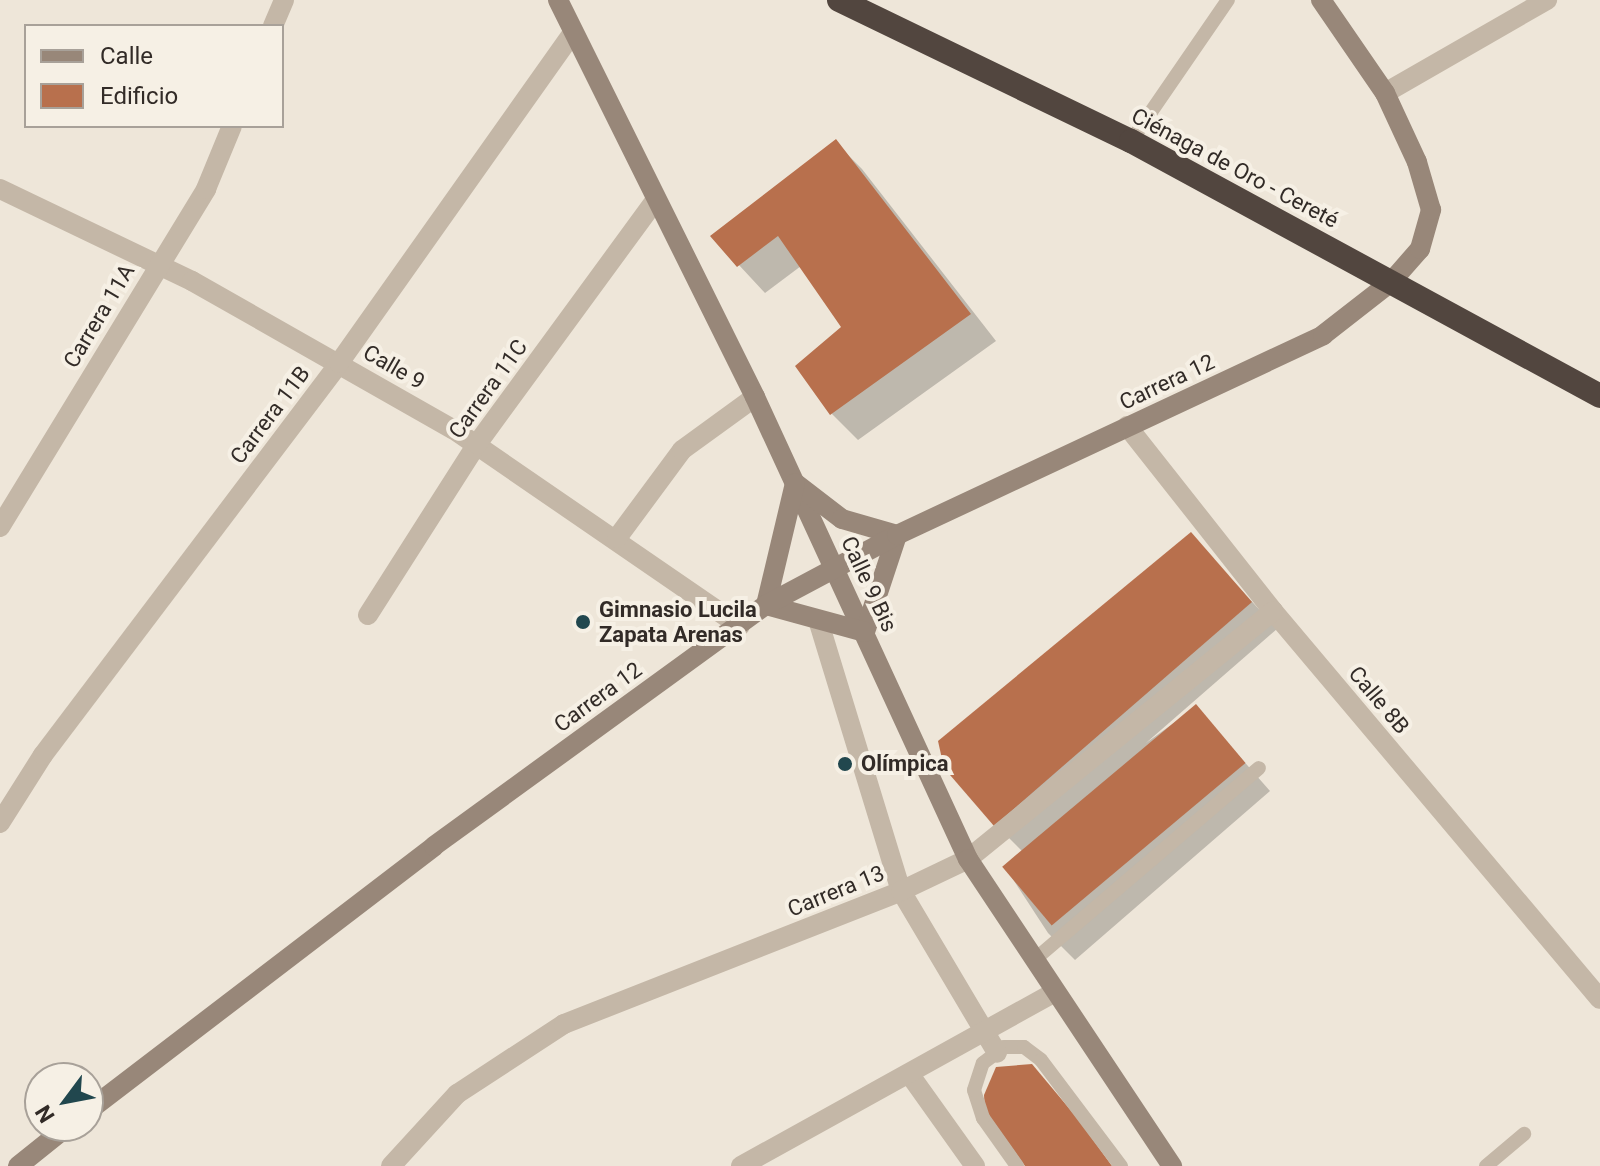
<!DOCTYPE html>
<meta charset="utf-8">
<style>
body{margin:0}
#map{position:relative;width:1600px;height:1166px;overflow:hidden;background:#eee6d9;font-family:Roboto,sans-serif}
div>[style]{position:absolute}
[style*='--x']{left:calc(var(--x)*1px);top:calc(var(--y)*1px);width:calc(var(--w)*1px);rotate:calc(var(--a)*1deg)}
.shadow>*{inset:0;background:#0003}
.building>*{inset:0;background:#b8704d;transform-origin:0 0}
.lane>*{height:14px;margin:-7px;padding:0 7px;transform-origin:7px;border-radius:7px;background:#c4b7a7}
.street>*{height:20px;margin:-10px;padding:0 10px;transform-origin:10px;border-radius:10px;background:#c4b7a7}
.secondary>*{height:20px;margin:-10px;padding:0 10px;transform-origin:10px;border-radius:10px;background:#988779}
.highway>*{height:24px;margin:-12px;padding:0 12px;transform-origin:12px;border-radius:12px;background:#52463f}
.dots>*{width:22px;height:22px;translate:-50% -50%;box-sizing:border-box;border:4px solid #f6f0e5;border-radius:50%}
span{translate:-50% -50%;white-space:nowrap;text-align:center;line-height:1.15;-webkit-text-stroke:8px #f6f0e5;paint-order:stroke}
.street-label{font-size:22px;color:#322b27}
.poi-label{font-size:22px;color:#322b27;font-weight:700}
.left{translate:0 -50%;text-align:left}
.legend{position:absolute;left:24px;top:24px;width:260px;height:104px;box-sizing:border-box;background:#f6f0e5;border:2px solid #a8a199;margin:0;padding:10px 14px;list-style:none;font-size:24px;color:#322b27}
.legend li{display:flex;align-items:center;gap:16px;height:40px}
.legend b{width:40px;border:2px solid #a8a199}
.north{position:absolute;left:24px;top:1062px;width:80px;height:80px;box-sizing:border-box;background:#f6f0e5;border:2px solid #a8a199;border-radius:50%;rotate:238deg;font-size:22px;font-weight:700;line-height:32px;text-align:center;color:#322b27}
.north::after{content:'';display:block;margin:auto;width:28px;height:36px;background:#21474e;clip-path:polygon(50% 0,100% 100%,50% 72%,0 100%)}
</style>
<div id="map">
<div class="shadow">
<i style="clip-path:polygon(835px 142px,862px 169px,996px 341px,858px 440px,832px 414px,844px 328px,801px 266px,765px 293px,712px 236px)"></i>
<i style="clip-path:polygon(1191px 535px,1277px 629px,1146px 743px,1196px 707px,1270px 791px,1075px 960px,1048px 933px,1005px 867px,1023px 852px,996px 825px)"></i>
</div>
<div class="building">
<i style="clip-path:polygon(836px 139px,971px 314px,830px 415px,795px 366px,841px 327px,778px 236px,737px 267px,710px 236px)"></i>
<i style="clip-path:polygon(1191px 532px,1252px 602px,994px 826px,944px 768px,938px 741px)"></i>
<i style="left:1196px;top:704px;width:77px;height:253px;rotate:50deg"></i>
<i style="clip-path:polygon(1032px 1064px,1078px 1119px,1112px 1166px,1025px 1166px,985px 1110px,984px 1095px,996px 1067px)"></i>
</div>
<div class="lane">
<i style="--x:1131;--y:141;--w:171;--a:-55.5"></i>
<i style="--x:1033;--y:961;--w:297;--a:-40.5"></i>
<i style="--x:1017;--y:1166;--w:59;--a:-125.3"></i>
<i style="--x:983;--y:1118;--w:29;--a:-108"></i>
<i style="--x:974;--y:1090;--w:28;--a:-72"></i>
<i style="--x:983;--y:1063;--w:26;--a:-37"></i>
<i style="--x:1004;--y:1047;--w:20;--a:0"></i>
<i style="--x:1024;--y:1047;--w:21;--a:37"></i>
<i style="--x:1041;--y:1060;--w:133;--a:53"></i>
<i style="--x:1486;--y:1166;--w:50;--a:-40.1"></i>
</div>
<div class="street">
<i style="--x:273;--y:26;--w:28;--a:-67"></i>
<i style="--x:1385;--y:93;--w:187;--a:-29.9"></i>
<i style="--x:0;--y:189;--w:213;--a:25.6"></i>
<i style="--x:192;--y:281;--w:300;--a:29.6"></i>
<i style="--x:453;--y:429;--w:348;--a:34.5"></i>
<i style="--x:1127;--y:426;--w:236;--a:51.7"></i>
<i style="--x:1273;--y:611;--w:507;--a:49.88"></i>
<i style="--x:0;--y:527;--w:396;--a:-58.6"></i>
<i style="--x:206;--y:189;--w:68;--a:-67.6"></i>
<i style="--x:617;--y:538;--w:109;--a:-53.5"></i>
<i style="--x:682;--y:450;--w:90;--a:-36"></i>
<i style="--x:368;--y:615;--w:203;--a:-57.5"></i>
<i style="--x:477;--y:444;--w:303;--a:-53.8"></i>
<i style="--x:819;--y:623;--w:280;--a:73"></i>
<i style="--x:901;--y:891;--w:188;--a:59.3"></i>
<i style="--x:0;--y:823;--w:80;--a:-57.7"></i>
<i style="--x:43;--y:755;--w:491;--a:-52.9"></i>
<i style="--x:339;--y:363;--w:405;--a:-54.7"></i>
<i style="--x:910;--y:1075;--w:112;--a:54.5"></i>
<i style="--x:391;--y:1166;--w:98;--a:-47.5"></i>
<i style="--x:457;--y:1094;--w:128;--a:-33.2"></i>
<i style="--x:564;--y:1024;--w:362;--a:-21.5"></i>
<i style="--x:901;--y:891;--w:74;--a:-25.5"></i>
<i style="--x:968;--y:859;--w:393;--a:-39.1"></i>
<i style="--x:741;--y:1166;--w:357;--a:-29"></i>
</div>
<div class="secondary">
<i style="--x:558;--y:0;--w:443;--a:63.6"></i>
<i style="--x:755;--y:397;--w:509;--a:65.25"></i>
<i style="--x:968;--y:859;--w:369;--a:56.4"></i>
<i style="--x:795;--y:483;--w:59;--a:37.5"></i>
<i style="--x:842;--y:519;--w:57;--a:16.2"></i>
<i style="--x:897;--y:535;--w:102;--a:108.3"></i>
<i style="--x:865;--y:632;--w:103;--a:-164.7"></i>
<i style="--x:766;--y:605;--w:125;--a:-76.6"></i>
<i style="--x:88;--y:1111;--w:436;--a:-37.4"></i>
<i style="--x:434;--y:846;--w:410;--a:-36"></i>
<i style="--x:766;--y:605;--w:149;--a:-28.1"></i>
<i style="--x:897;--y:535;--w:471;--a:-25.1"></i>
<i style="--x:1323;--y:335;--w:86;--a:-37.9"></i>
<i style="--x:1391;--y:282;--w:44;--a:-48.7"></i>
<i style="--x:1420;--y:249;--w:41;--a:-74.2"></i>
<i style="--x:1431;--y:210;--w:50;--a:-106.3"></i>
<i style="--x:1417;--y:162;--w:76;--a:-114.9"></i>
<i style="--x:1385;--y:93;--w:113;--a:-124.5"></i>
<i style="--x:18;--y:1166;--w:64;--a:-38.7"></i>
</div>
<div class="highway">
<i style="--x:839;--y:0;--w:324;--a:25.8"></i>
<i style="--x:1131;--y:141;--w:534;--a:28.53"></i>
</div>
<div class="dots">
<i style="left:583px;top:622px;background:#21474e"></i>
<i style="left:845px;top:764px;background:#21474e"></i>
</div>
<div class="street-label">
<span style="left:1235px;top:168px;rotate:28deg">Ciénaga de Oro - Cereté</span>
<span style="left:99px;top:316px;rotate:-59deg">Carrera 11A</span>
<span style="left:394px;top:367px;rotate:30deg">Calle 9</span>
<span style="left:1167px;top:382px;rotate:-25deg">Carrera 12</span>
<span style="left:488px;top:389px;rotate:-54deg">Carrera 11C</span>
<span style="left:270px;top:415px;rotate:-53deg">Carrera 11B</span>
<span style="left:869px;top:584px;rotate:65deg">Calle 9 Bis</span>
<span style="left:598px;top:697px;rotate:-36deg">Carrera 12</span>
<span style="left:1379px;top:700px;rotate:50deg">Calle 8B</span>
<span style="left:836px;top:891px;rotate:-22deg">Carrera 13</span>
</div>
<div class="poi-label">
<span class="left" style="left:599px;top:622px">Gimnasio Lucila<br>Zapata Arenas</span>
<span class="left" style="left:861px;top:764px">Olímpica</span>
</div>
<ul class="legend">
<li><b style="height:10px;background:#988779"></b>Calle</li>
<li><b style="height:22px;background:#b8704d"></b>Edificio</li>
</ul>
<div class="north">N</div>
</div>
